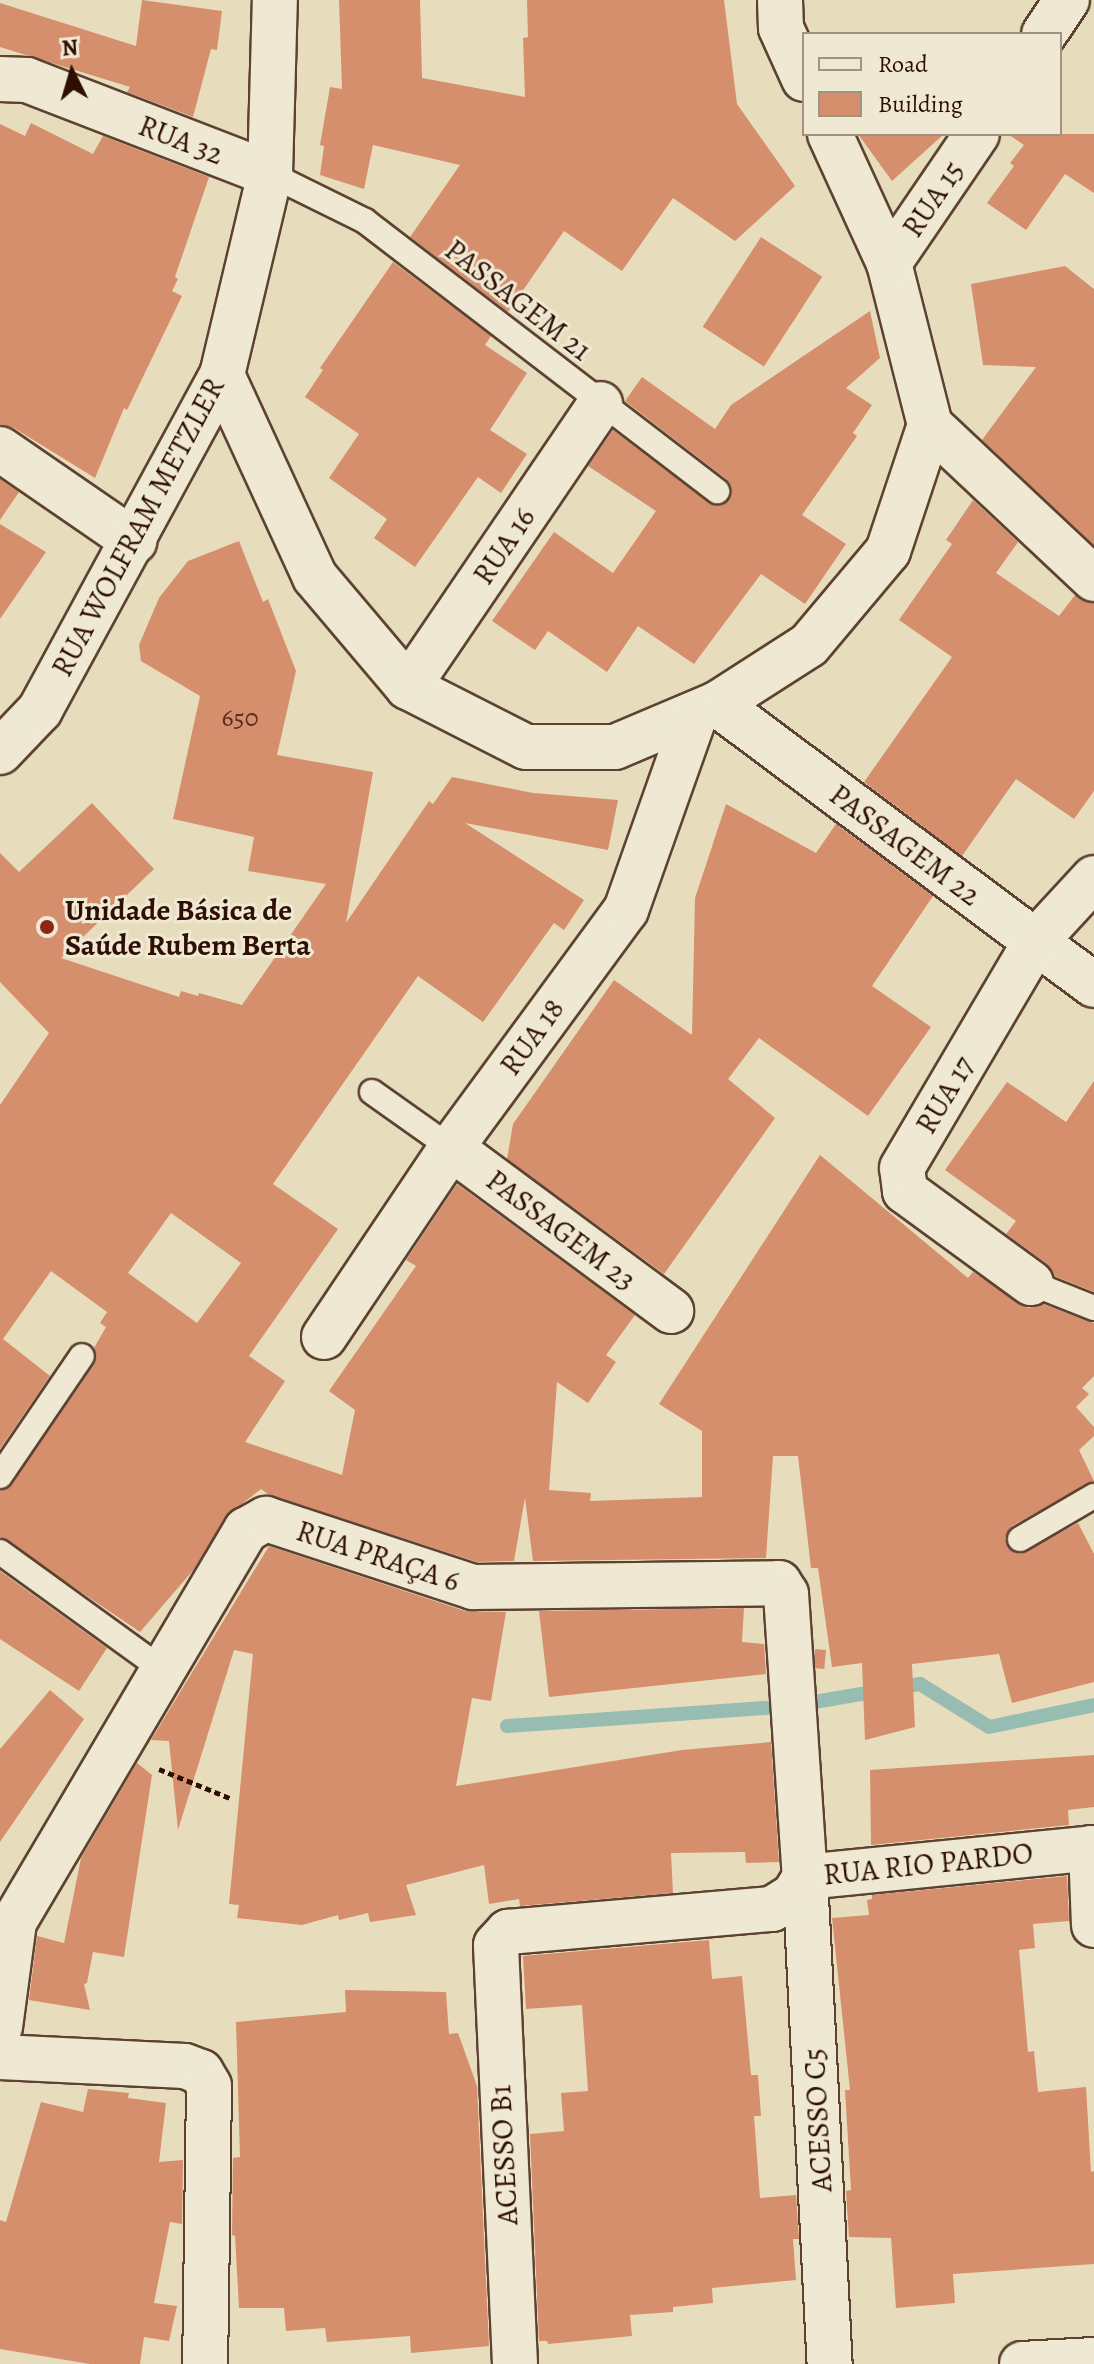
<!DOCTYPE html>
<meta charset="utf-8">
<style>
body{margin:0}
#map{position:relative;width:1094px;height:2364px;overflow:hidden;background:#e7ddbc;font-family:Alegreya,serif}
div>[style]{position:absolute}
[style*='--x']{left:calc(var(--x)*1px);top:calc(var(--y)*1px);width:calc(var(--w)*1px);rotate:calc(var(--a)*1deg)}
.stream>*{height:14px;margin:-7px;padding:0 7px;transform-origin:7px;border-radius:7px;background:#97bcb1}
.building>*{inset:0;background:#d58f6c;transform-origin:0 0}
.path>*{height:5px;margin-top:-2.5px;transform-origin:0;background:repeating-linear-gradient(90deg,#2f0f04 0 6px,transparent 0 10px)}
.roads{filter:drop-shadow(2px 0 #5d4232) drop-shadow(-2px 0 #5d4232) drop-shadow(0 2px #5d4232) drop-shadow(0 -2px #5d4232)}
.lane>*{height:24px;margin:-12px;padding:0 12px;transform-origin:12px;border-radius:12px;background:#efe9d3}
.street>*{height:44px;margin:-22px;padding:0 22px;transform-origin:22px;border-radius:22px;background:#efe9d3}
.dots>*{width:22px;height:22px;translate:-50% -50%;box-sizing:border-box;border:4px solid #efe9d3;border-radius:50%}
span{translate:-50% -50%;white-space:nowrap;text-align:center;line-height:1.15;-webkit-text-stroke:6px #efe9d3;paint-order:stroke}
.number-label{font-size:26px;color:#582f1e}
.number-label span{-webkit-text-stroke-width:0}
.street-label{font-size:30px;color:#2f0f04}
.poi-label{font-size:30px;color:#2f0f04;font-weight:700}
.left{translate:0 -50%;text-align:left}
.legend{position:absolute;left:802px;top:32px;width:260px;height:104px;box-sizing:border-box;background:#efe9d3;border:2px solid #a29280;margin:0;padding:10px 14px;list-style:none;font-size:24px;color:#2f0f04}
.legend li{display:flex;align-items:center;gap:16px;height:40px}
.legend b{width:40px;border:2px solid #a29280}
.north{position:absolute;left:32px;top:32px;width:80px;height:80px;-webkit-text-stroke:6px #efe9d3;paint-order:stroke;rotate:355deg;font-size:22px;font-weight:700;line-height:32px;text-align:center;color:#2f0f04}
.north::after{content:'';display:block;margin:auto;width:28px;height:36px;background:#2f0f04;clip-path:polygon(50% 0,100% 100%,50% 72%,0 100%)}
</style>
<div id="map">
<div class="stream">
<i style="--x:507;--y:1726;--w:285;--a:-4"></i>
<i style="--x:791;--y:1706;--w:131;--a:-9.7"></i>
<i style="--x:920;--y:1684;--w:81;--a:31.9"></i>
<i style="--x:989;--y:1727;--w:107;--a:-11.8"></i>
</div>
<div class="building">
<i style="clip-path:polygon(142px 0,222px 11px,217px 50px,211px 49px,193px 117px,127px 92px,130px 87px,0 47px,0 3px,136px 46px)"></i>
<i style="clip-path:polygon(339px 0,420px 0,422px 78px,525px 97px,523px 38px,528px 37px,527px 0,724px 0,737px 104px,795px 186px,735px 241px,673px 198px,622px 271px,564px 231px,508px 312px,410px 237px,460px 165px,373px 145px,364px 189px,320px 175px,324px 146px,320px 145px,330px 87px,342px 89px)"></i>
<i style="clip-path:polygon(31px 123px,93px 154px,103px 136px,209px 177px,175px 277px,178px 279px,172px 291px,182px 296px,127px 410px,124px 408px,95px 478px,14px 428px,0 424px,0 124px,25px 136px)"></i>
<i style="clip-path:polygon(858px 134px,944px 134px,892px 181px)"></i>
<i style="clip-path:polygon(1008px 134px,1094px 134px,1094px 193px,1065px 174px,1026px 230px,987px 203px,1014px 166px,1010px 163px,1024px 145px)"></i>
<i style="left:761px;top:237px;width:73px;height:107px;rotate:33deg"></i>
<i style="clip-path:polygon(393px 262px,491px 336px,485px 345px,527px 373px,490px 430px,527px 454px,501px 493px,478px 477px,415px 567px,374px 538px,387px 519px,329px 478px,359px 434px,305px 397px,323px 370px,320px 368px)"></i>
<i style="clip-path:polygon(1065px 266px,1094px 289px,1094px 545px,982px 440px,1036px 367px,983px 365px,971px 284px)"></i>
<i style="clip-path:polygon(870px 311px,880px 358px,846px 388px,872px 405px,853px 433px,857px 436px,802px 515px,846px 544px,805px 604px,761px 574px,694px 664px,638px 626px,607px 672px,548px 631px,535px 650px,492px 621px,554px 532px,613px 573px,656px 511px,588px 466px,613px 430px,709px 503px,722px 505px,729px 499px,731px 486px,726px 479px,625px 401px,642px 377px,715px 429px,731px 405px)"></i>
<i style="clip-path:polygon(0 479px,19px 492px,0 520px)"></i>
<i style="clip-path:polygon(973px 500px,1018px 542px,996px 573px,1059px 616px,1075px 595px,1094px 603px,1094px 791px,1074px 819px,1016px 779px,962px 856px,864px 782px,952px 657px,899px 620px,952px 544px,946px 540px)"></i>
<i style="clip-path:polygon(0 524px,46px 552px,0 619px)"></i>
<i style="clip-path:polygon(evenodd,239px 541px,263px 602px,268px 599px,296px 671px,277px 755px,373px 772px,346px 923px,429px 801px,433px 804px,452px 777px,533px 793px,618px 800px,608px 850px,465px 823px,584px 900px,564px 930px,554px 923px,483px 1022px,418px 976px,273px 1184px,338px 1229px,249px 1356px,285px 1381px,245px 1442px,342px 1475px,355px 1410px,329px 1391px,416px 1266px,406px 1260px,457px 1184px,635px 1315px,606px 1355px,616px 1362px,588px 1403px,557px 1382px,549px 1490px,591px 1493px,590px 1501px,702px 1497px,702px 1431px,659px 1404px,820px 1155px,968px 1278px,973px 1272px,1028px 1308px,1043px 1304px,1094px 1323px,1094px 1376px,1082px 1388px,1089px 1394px,1076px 1407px,1094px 1427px,1094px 1436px,1079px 1450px,1094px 1481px,1012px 1526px,1005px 1538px,1008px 1547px,1021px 1554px,1078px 1523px,1094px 1554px,1094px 1682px,1012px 1703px,999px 1654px,912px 1664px,915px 1727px,865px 1740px,862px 1663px,832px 1667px,818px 1568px,811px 1568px,798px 1456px,773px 1456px,766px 1558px,533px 1561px,525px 1498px,514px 1561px,477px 1562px,269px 1495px,261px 1489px,225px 1517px,195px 1568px,140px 1632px,0 1537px,0 1491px,12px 1484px,94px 1364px,94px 1348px,106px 1327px,100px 1323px,107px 1312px,51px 1271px,3px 1339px,50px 1376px,0 1449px,0 1105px,49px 1033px,0 982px,0 853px,19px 872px,92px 803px,154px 869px,61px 958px,179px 997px,181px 991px,198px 996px,199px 993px,242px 1005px,326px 884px,248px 871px,254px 837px,173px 819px,200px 696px,141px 661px,139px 645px,159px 598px,188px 561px,239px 541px,171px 1213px,241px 1263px,197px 1323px,128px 1273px,171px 1213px)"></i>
<i style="clip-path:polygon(726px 804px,816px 853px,836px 824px,933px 896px,872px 986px,931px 1027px,868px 1116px,759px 1038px,728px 1079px,775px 1118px,664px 1274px,507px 1159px,513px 1124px,614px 980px,692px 1035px,695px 898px)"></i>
<i style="clip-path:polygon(1094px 1081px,1094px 1292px,1054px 1276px,1046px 1263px,1006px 1234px,1016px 1221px,945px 1170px,1007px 1082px,1066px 1122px)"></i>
<i style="clip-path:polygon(269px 1546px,465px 1611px,506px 1612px,491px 1701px,472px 1698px,456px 1786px,682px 1750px,771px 1742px,779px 1862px,746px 1863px,745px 1852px,671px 1853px,673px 1893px,520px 1906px,519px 1899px,489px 1904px,484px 1865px,406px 1885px,416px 1915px,370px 1922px,368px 1913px,339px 1920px,338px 1915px,302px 1925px,237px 1918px,239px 1905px,229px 1904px,253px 1654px,234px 1650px,178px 1830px,169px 1741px,151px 1740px)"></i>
<i style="clip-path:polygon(0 1571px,107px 1648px,79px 1691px,0 1639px)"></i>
<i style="clip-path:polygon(744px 1608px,742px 1642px,764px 1644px,766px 1674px,549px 1697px,539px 1611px)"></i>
<i style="left:815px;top:1649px;width:11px;height:19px;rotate:5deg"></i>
<i style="clip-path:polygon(50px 1690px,84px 1719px,0 1842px,0 1749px)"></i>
<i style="clip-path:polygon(1094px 1755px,1094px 1807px,1068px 1810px,1069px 1825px,871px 1845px,870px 1770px)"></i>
<i style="clip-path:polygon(137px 1763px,152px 1775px,124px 1957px,93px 1952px,87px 1983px,84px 1984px,90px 2010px,29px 2000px,37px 1936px,64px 1943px,81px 1858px)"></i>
<i style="clip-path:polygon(1067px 1876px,1069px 1921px,1033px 1924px,1035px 1948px,1019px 1950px,1028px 2052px,1034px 2051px,1038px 2092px,1086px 2087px,1091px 2172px,1094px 2171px,1094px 2264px,953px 2274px,955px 2303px,896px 2308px,891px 2238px,849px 2237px,846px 2191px,851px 2190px,845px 2090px,850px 2090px,832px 1918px,869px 1915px,867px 1900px,872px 1899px,872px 1895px)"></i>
<i style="clip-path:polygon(709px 1940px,712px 1979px,742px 1976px,751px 2075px,758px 2075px,761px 2116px,754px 2116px,760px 2198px,796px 2195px,799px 2239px,793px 2239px,796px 2280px,712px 2288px,713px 2303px,673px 2307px,673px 2312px,630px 2315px,632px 2336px,548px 2344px,547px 2341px,539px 2341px,530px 2134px,564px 2131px,561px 2093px,588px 2091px,582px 2005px,526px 2009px,523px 1956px)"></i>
<i style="clip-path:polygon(345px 1990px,446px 1992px,449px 2034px,458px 2033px,477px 2086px,489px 2346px,411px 2353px,410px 2336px,327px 2342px,325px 2328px,286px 2331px,284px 2308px,239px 2308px,235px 2236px,232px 2235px,233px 2158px,240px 2157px,236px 2022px,346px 2012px)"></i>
<i style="clip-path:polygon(88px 2089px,129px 2093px,128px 2098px,166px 2103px,159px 2162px,183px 2160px,182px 2224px,170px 2222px,154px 2303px,177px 2306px,169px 2341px,144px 2337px,140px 2364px,90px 2364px,0 2349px,0 2220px,6px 2222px,41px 2102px,83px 2112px)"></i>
</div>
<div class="path">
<i style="--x:159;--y:1769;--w:79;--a:22.3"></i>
</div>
<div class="roads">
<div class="lane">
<i style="--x:270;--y:174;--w:106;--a:26.3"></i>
<i style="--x:365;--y:221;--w:444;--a:37.5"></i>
<i style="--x:372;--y:1092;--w:97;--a:35.3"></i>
<i style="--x:1031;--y:1283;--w:68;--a:21.6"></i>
<i style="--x:0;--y:1476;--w:145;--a:-55.7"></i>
<i style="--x:1020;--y:1539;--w:86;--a:-30.2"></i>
<i style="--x:0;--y:1552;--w:201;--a:35.9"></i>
</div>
<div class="street">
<i style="--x:780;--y:0;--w:28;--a:88"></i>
<i style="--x:781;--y:28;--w:56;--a:65.7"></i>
<i style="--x:1044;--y:34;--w:41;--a:-55.9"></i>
<i style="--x:0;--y:79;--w:27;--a:2"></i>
<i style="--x:27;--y:80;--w:261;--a:21.1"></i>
<i style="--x:889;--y:263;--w:156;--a:-55.7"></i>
<i style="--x:222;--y:375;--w:222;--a:65.3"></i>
<i style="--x:315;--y:577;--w:144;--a:49.8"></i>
<i style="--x:408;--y:687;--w:132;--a:27"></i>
<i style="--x:526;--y:747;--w:89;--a:0"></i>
<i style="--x:615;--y:747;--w:111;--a:-22.9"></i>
<i style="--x:717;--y:704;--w:109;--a:-32.7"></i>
<i style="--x:809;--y:645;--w:123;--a:-50"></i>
<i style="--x:888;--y:551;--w:133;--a:-71.6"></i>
<i style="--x:930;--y:425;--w:167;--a:-104.2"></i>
<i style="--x:889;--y:263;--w:142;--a:-114.6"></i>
<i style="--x:930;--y:425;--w:225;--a:43.2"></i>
<i style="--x:0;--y:449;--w:163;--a:34.5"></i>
<i style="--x:408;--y:687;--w:342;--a:-55.8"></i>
<i style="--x:717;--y:704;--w:470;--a:36.7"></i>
<i style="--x:0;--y:752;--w:58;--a:-46.4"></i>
<i style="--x:40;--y:710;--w:381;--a:-61.5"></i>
<i style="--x:222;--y:375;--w:207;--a:-76.6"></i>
<i style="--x:270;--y:174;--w:174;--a:-88.4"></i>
<i style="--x:451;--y:1148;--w:274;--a:36.5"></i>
<i style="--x:1031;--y:1283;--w:156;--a:-143.9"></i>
<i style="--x:905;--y:1191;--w:23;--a:-97"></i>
<i style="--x:902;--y:1168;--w:262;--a:-59.5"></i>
<i style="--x:1035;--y:942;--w:87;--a:-47.3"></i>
<i style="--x:324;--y:1337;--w:228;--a:-56.1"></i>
<i style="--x:451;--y:1148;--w:295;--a:-53.7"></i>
<i style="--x:626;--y:910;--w:207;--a:-70.5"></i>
<i style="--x:1091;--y:1848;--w:77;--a:87.8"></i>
<i style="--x:805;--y:1877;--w:290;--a:-5.7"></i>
<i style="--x:0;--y:2027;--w:106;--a:-82.4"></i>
<i style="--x:14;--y:1922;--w:456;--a:-59.4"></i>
<i style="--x:246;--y:1530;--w:23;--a:-29"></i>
<i style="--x:266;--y:1519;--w:218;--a:18.2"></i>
<i style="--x:473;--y:1587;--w:306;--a:-0.7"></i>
<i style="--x:779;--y:1583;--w:13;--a:58"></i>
<i style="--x:786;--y:1594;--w:284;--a:86.2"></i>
<i style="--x:805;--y:1877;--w:488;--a:87.1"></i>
<i style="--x:0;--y:2057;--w:185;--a:2.8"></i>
<i style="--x:185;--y:2066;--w:17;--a:21"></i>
<i style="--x:201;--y:2072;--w:16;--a:60"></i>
<i style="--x:209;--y:2086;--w:278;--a:90.8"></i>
<i style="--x:515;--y:2364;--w:419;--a:-92.6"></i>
<i style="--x:496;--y:1945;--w:18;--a:-47"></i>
<i style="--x:508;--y:1932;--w:265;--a:-5"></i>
<i style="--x:772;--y:1909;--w:26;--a:-32"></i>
<i style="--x:794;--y:1895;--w:21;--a:-59"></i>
<i style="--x:1022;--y:2364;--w:72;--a:-3.2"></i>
</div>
</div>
<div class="dots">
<i style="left:47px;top:927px;background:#8f2418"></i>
</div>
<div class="number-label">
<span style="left:240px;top:718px">650</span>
</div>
<div class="street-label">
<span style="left:181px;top:140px;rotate:21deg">RUA 32</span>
<span style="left:933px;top:199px;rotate:-56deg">RUA 15</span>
<span style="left:518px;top:300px;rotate:38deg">PASSAGEM 21</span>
<span style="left:138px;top:527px;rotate:-62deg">RUA WOLFRAM METZLER</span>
<span style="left:504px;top:546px;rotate:-56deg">RUA 16</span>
<span style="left:905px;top:845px;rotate:37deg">PASSAGEM 22</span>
<span style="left:532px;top:1037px;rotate:-54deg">RUA 18</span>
<span style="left:945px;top:1095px;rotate:-59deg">RUA 17</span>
<span style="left:561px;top:1230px;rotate:37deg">PASSAGEM 23</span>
<span style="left:378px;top:1556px;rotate:18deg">RUA PRAÇA 6</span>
<span style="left:928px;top:1864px;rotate:-6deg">RUA RIO PARDO</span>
<span style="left:818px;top:2120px;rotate:-93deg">ACESSO C5</span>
<span style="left:504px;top:2155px;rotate:-93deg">ACESSO B1</span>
</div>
<div class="poi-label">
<span class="left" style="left:65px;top:927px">Unidade Básica de<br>Saúde Rubem Berta</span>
</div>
<ul class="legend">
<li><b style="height:10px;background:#efe9d3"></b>Road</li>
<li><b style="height:22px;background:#d58f6c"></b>Building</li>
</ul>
<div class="north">N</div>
</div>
